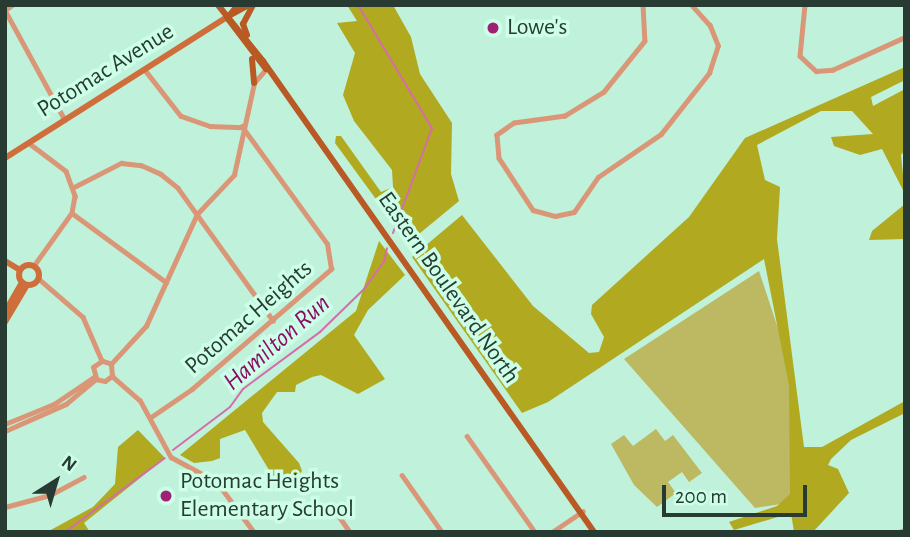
<!DOCTYPE html>
<style>
body{margin:0}
#map{position:relative;width:910px;height:537px;overflow:hidden;background:#bff1db;font-family:"Alegreya Sans",sans-serif}
div>[style]{position:absolute}
[style*='--x']{left:calc(var(--x)*1px);top:calc(var(--y)*1px);width:calc(var(--w)*1px);rotate:calc(var(--a)*1deg)}
.green>*{inset:0;background:#bdb963}
.forest>*{inset:0;background:#b1a91f}
.stream>*{height:2px;margin:-1px;padding:0 1px;transform-origin:1px;border-radius:1px;background:#d46ea9}
.street>*{height:4.5px;margin:-2.25px;padding:0 2.25px;transform-origin:2.25px;border-radius:2.25px;background:#da9777}
.secondary>*{height:6px;margin:-3px;padding:0 3px;transform-origin:3px;border-radius:3px;background:#d06e3b}
.secondary>.ring{margin:-3px;padding:0;box-sizing:content-box;background:none;border:6px solid #d06e3b;border-radius:50%}
.primary>*{height:6px;margin:-3px;padding:0 3px;transform-origin:3px;border-radius:3px;background:#b95924}
.dots>*{width:19px;height:19px;translate:-50% -50%;box-sizing:border-box;border:4px solid #ccfee8;border-radius:50%}
span{translate:-50% -50%;white-space:nowrap;text-align:center;line-height:1.15;-webkit-text-stroke:7px #ccfee8;paint-order:stroke}
.poi-label{font-size:24px;color:#273b32}
.left{translate:0 -50%;text-align:left}
.street-label{font-size:24px;color:#273b32}
.water-label{font-size:26px;color:#8d0c64;font-style:italic}
.frame{position:absolute;inset:0;border:7px solid #273b32;pointer-events:none}
.north{position:absolute;left:21px;top:446px;width:70px;height:70px;-webkit-text-stroke:5px #ccfee8;paint-order:stroke;rotate:37deg;font-size:19px;font-weight:700;line-height:28px;text-align:center;color:#273b32}
.north::after{content:'';display:block;margin:auto;width:24px;height:32px;background:#273b32;clip-path:polygon(50% 0,100% 100%,50% 72%,0 100%)}
.scale{position:absolute;left:662px;top:485px;width:145px;height:32px;box-sizing:border-box;border:4px solid #273b32;border-top:0;padding-left:9px;font-size:21px;line-height:24px;white-space:nowrap;color:#273b32;-webkit-text-stroke:5px #ccfee8;paint-order:stroke}
</style>
<div id="map">
<div class="green">
<i style="clip-path:polygon(759px 271px,791px 368px,806px 500px,755px 508px,624px 359px)"></i>
<i style="clip-path:polygon(656px 429px,665px 441px,673px 435px,702px 473px,689px 482px,682px 472px,668px 482px,676px 493px,657px 507px,634px 485px,611px 444px,624px 435px,633px 446px)"></i>
</div>
<div class="forest">
<i style="clip-path:polygon(347px 5px,393px 5px,411px 37px,420px 74px,452px 123px,451px 174px,459px 201px,408px 243px,335px 143px,336px 136px,341px 136px,381px 192px,393px 187px,392px 170px,354px 121px,343px 95px,355px 53px,337px 23px,357px 21px)"></i>
<i style="clip-path:polygon(905px 67px,905px 80px,871px 97px,873px 106px,905px 89px,905px 150px,901px 155px,905px 194px,882px 149px,860px 155px,834px 146px,831px 137px,873px 134px,852px 111px,821px 111px,757px 145px,765px 180px,780px 187px,777px 239px,804px 447px,822px 447px,905px 401px,905px 413px,851px 440px,831px 459px,828px 465px,838px 469px,849px 493px,813px 532px,794px 532px,791px 513px,734px 530px,729px 522px,777px 506px,790px 494px,789px 385px,764px 259px,548px 402px,522px 413px,412px 257px,462px 215px,533px 306px,589px 353px,599px 352px,604px 337px,591px 314px,592px 305px,689px 217px,745px 138px)"></i>
<i style="clip-path:polygon(905px 204px,905px 239px,869px 240px,872px 231px)"></i>
<i style="clip-path:polygon(379px 241px,405px 275px,368px 310px,354px 335px,385px 379px,358px 394px,321px 375px,312px 377px,296px 385px,295px 392px,277px 392px,262px 413px,263px 422px,299px 463px,302px 471px,296px 478px,288px 482px,272px 475px,245px 430px,220px 439px,220px 458px,212px 461px,194px 463px,180px 455px,356px 311px)"></i>
<i style="clip-path:polygon(138px 430px,165px 458px,84px 523px,90px 532px,47px 532px,93px 507px,115px 484px,118px 447px)"></i>
</div>
<div class="stream">
<i style="--x:358;--y:5;--w:144;--a:59"></i>
<i style="--x:432;--y:128;--w:112;--a:110.4"></i>
<i style="--x:173;--y:450;--w:71;--a:-37"></i>
<i style="--x:230;--y:407;--w:22;--a:-54"></i>
<i style="--x:243;--y:389;--w:96;--a:-36.5"></i>
<i style="--x:320;--y:332;--w:62;--a:-44.3"></i>
<i style="--x:364;--y:289;--w:34;--a:-54"></i>
<i style="--x:384;--y:261;--w:13;--a:-77"></i>
<i style="--x:65;--y:532;--w:124;--a:-36.5"></i>
</div>
<div class="street">
<i style="--x:643;--y:5;--w:36;--a:87"></i>
<i style="--x:645;--y:41;--w:65;--a:128.8"></i>
<i style="--x:604;--y:92;--w:46;--a:148.4"></i>
<i style="--x:565;--y:116;--w:51;--a:172.2"></i>
<i style="--x:514;--y:123;--w:21;--a:145"></i>
<i style="--x:497;--y:135;--w:23;--a:85"></i>
<i style="--x:499;--y:158;--w:62;--a:56.8"></i>
<i style="--x:533;--y:210;--w:23;--a:15"></i>
<i style="--x:555;--y:216;--w:19;--a:-12"></i>
<i style="--x:574;--y:212;--w:42;--a:-55.6"></i>
<i style="--x:598;--y:177;--w:76;--a:-34.3"></i>
<i style="--x:661;--y:134;--w:78;--a:-51.8"></i>
<i style="--x:709;--y:73;--w:28;--a:-72"></i>
<i style="--x:718;--y:46;--w:22;--a:-112"></i>
<i style="--x:710;--y:26;--w:28;--a:-132"></i>
<i style="--x:805;--y:5;--w:51;--a:95.6"></i>
<i style="--x:800;--y:56;--w:22;--a:43"></i>
<i style="--x:816;--y:71;--w:16;--a:-4"></i>
<i style="--x:832;--y:70;--w:80;--a:-24.3"></i>
<i style="--x:5;--y:10;--w:125;--a:61.4"></i>
<i style="--x:5;--y:10;--w:9;--a:-36"></i>
<i style="--x:145;--y:70;--w:58;--a:52"></i>
<i style="--x:181;--y:116;--w:31;--a:19"></i>
<i style="--x:210;--y:126;--w:32;--a:2"></i>
<i style="--x:29;--y:143;--w:46;--a:37.1"></i>
<i style="--x:66;--y:171;--w:27;--a:70"></i>
<i style="--x:75;--y:196;--w:17;--a:100"></i>
<i style="--x:72;--y:213;--w:65;--a:125.6"></i>
<i style="--x:74;--y:187;--w:53;--a:-27.1"></i>
<i style="--x:121;--y:163;--w:20;--a:6"></i>
<i style="--x:141;--y:165;--w:22;--a:24"></i>
<i style="--x:161;--y:174;--w:22;--a:39"></i>
<i style="--x:178;--y:188;--w:163;--a:54.3"></i>
<i style="--x:72;--y:213;--w:117;--a:36.3"></i>
<i style="--x:39;--y:279;--w:58;--a:40.8"></i>
<i style="--x:83;--y:317;--w:48;--a:66.6"></i>
<i style="--x:111;--y:364;--w:52;--a:-47.4"></i>
<i style="--x:146;--y:326;--w:123;--a:-65.5"></i>
<i style="--x:197;--y:214;--w:54;--a:-46.5"></i>
<i style="--x:234;--y:175;--w:94;--a:-77.7"></i>
<i style="--x:254;--y:83;--w:18;--a:-49"></i>
<i style="--x:112;--y:376;--w:37;--a:41"></i>
<i style="--x:140;--y:400;--w:65;--a:61.5"></i>
<i style="--x:171;--y:457;--w:52;--a:28.5"></i>
<i style="--x:217;--y:482;--w:62;--a:53.5"></i>
<i style="--x:96;--y:378;--w:11;--a:-105"></i>
<i style="--x:93;--y:367;--w:11;--a:-34"></i>
<i style="--x:96;--y:379;--w:9;--a:13"></i>
<i style="--x:105;--y:381;--w:9;--a:-36"></i>
<i style="--x:112;--y:376;--w:12;--a:-95"></i>
<i style="--x:111;--y:364;--w:9;--a:-162"></i>
<i style="--x:151;--y:417;--w:50;--a:-34.3"></i>
<i style="--x:192;--y:389;--w:184;--a:-40.8"></i>
<i style="--x:331;--y:269;--w:25;--a:-99"></i>
<i style="--x:327;--y:244;--w:145;--a:-126"></i>
<i style="--x:5;--y:424;--w:53;--a:-22.2"></i>
<i style="--x:54;--y:404;--w:48;--a:-34"></i>
<i style="--x:5;--y:431;--w:67;--a:-23.9"></i>
<i style="--x:66;--y:404;--w:39;--a:-40"></i>
<i style="--x:467;--y:436;--w:118;--a:54.7"></i>
<i style="--x:402;--y:475;--w:70;--a:54.9"></i>
<i style="--x:5;--y:507;--w:47;--a:-14.9"></i>
<i style="--x:50;--y:495;--w:38;--a:-28"></i>
<i style="--x:336;--y:512;--w:24;--a:55"></i>
<i style="--x:552;--y:532;--w:37;--a:-34"></i>
<i style="--x:899;--y:532;--w:6;--a:-18"></i>
</div>
<div class="secondary">
<i style="--x:5;--y:158;--w:263;--a:-32.4"></i>
<i style="--x:5;--y:261;--w:17;--a:31"></i>
<i class="ring" style="left:19px;top:265px;width:14px;height:14px"></i>
<i style="--x:5;--y:312;--w:34;--a:-60"></i>
<i style="--x:5;--y:322;--w:43;--a:-59.3"></i>
</div>
<div class="primary">
<i style="--x:218;--y:5;--w:72;--a:51.2"></i>
<i style="--x:263;--y:61;--w:576;--a:54.9"></i>
<i style="--x:229;--y:16;--w:14;--a:-51"></i>
<i style="--x:227;--y:17;--w:23;--a:-29"></i>
<i style="--x:228;--y:19;--w:63;--a:52.8"></i>
<i style="--x:247;--y:35;--w:12;--a:-110"></i>
<i style="--x:243;--y:24;--w:21;--a:-62"></i>
<i style="--x:252;--y:59;--w:24;--a:85"></i>
</div>
<div class="dots">
<i style="left:493px;top:28px;background:#a02173"></i>
<i style="left:166px;top:496px;background:#a02173"></i>
</div>
<div class="poi-label">
<span class="left" style="left:507px;top:28px">Lowe's</span>
<span class="left" style="left:180px;top:496px">Potomac Heights<br>Elementary School</span>
</div>
<div class="street-label">
<span style="left:106px;top:71px;rotate:-32deg">Potomac Avenue</span>
<span style="left:448px;top:288px;rotate:55deg">Eastern Boulevard North</span>
<span style="left:249px;top:318px;rotate:-41deg">Potomac Heights</span>
</div>
<div class="water-label">
<span style="left:277px;top:343px;rotate:-41deg">Hamilton Run</span>
</div>
<div class="frame"></div>
<div class="north">N</div>
<div class="scale">200 m</div>
</div>
